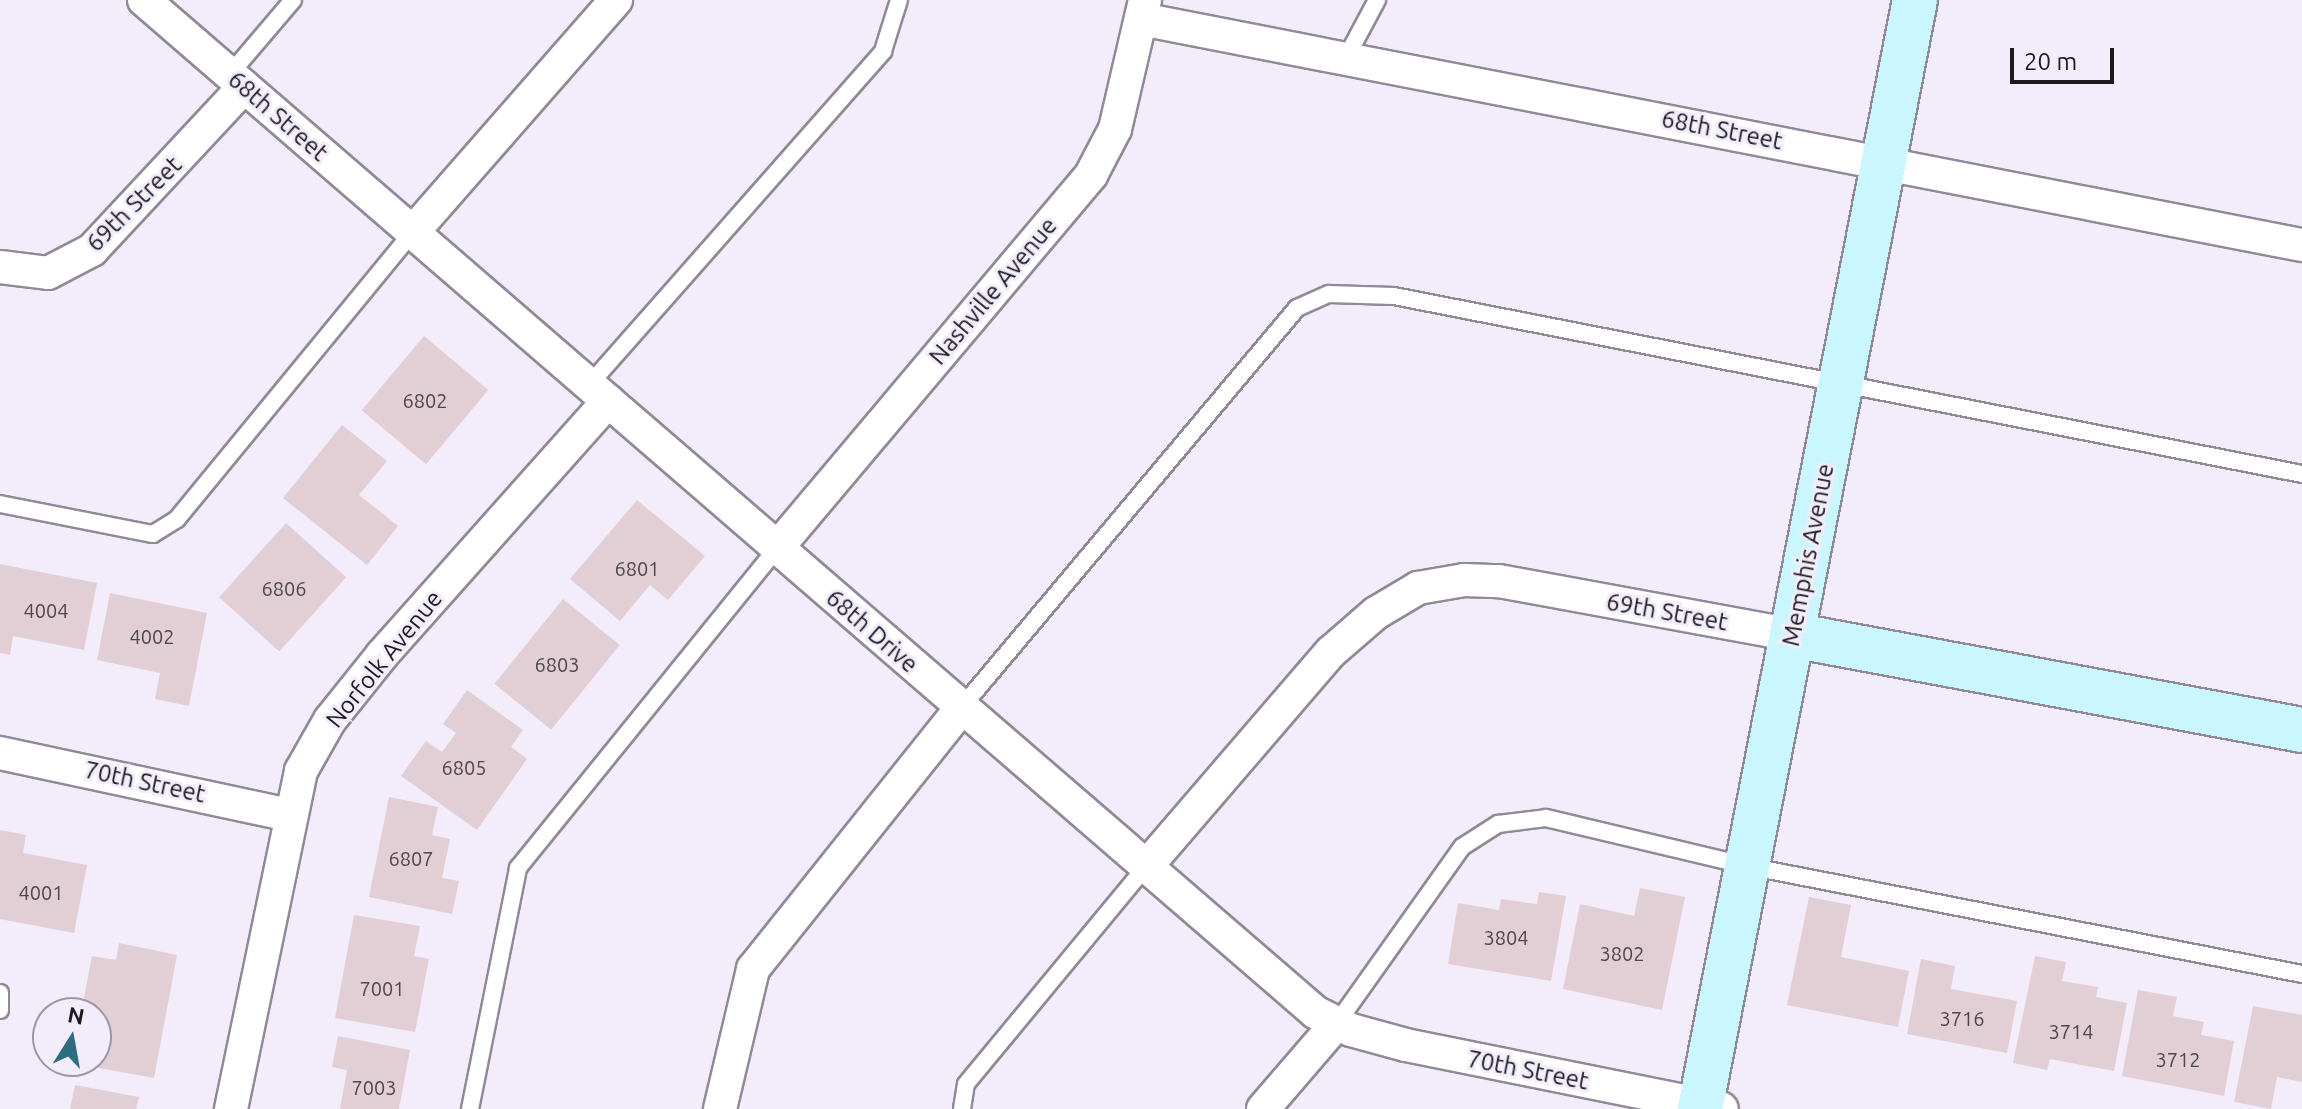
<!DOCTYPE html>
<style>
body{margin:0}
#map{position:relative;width:2302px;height:1109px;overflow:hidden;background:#f2ecfb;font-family:Ubuntu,sans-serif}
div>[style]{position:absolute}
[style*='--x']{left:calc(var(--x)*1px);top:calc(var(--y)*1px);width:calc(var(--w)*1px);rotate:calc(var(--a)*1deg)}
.building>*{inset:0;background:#e2cfd5;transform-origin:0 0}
.roads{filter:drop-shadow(2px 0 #908a98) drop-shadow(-2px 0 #908a98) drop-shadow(0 2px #908a98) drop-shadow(0 -2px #908a98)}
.lane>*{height:16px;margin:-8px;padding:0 8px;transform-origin:8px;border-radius:8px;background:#fff}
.street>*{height:32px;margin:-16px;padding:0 16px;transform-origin:16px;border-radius:16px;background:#fff}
.secondary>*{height:44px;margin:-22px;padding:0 22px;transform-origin:22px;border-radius:22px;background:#caf7ff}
span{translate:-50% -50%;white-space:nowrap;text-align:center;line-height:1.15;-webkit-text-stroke:6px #f2ecfb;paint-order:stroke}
.number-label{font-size:20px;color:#4e474c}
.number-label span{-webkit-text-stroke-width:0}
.street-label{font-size:24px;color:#1c1a1f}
.north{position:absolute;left:32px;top:997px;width:80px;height:80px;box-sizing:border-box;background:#f2ecfb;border:2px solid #9c98a3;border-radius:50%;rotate:11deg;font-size:22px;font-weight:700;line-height:32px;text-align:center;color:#1c1a1f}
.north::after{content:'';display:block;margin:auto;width:28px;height:36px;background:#2d6d81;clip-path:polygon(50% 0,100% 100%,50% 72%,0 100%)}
.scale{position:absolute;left:2010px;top:48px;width:104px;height:36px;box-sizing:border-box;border:4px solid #1c1a1f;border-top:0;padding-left:10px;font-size:24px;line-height:28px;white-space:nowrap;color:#1c1a1f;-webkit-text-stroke:6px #f2ecfb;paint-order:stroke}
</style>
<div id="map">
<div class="building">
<i style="left:424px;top:336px;width:84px;height:97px;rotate:40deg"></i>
<i style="clip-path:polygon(342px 425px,387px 461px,359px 495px,398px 526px,367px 565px,283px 498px)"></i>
<i style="clip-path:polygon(637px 500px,705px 556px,668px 600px,650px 585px,620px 621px,570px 579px)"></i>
<i style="left:286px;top:523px;width:81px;height:100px;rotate:42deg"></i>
<i style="clip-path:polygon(0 564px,97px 583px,84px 650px,13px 636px,10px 655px,0 653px)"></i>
<i style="clip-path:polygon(110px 593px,207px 613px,189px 706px,155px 699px,160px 673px,97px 660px)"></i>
<i style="left:563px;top:599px;width:73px;height:109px;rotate:39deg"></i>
<i style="clip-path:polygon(467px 690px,523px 730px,511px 747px,527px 759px,477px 830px,401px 776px,426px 741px,442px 752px,456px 733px,443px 724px)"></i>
<i style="clip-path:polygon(389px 797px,438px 807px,432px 835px,450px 839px,442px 878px,459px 881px,452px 914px,369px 897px)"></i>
<i style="clip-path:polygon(0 830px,26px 835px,23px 853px,87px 865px,74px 933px,0 919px)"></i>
<i style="clip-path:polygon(1640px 888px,1685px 897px,1662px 1010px,1563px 989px,1580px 904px,1634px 916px)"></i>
<i style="clip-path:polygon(1539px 892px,1566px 896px,1551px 981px,1448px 964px,1458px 903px,1499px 910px,1501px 899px,1537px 904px)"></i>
<i style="clip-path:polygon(1809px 897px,1851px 905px,1841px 957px,1909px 971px,1898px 1027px,1787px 1005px)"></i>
<i style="clip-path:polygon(354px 915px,420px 926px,414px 956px,429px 959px,415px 1032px,335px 1018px)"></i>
<i style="clip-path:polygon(119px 943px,177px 955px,154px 1078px,71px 1063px,96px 1061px,96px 1013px,81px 1013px,92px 956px,116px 960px)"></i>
<i style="clip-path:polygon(2035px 956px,2066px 962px,2062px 981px,2098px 987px,2096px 997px,2127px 1003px,2114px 1071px,2050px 1059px,2047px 1070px,2013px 1063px)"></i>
<i style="clip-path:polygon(1921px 959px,1955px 966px,1951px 989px,2017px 1001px,2007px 1053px,1907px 1034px)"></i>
<i style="clip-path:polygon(2138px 990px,2177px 997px,2173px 1016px,2204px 1022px,2201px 1035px,2234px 1041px,2224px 1096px,2122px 1076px)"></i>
<i style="clip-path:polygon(2253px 1006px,2302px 1015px,2302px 1082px,2277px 1077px,2271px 1109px,2234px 1102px)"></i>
<i style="clip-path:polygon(338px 1036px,410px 1050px,399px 1109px,340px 1109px,347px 1070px,332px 1067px)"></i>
<i style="clip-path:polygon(75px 1085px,139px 1097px,136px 1109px,70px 1109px)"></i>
</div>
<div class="roads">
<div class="lane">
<i style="--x:1346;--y:58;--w:66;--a:-61.9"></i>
<i style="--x:230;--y:74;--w:97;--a:-49.6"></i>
<i style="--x:589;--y:385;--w:445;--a:-48.6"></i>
<i style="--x:883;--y:51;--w:53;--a:-72.6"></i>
<i style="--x:0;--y:504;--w:156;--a:11.1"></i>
<i style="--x:153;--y:534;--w:28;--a:-32"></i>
<i style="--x:177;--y:519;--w:370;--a:-50.6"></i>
<i style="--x:961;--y:708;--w:522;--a:-49.97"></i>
<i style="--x:1297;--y:308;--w:35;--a:-24"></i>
<i style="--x:1329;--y:294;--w:65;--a:1.8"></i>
<i style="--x:1394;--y:296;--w:925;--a:11.09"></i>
<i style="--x:0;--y:993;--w:17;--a:90"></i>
<i style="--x:1337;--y:1023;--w:216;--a:-54.6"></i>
<i style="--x:1462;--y:847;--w:43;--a:-32.6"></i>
<i style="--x:1498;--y:824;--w:48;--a:-7.1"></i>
<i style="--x:1546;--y:818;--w:207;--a:13.4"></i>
<i style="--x:1747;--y:866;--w:565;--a:11.01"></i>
<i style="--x:470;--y:1109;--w:246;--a:-78.7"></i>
<i style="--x:518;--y:868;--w:412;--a:-51"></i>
<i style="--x:962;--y:1109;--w:25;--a:-81"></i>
<i style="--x:966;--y:1084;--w:281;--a:-50.4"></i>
</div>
<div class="street">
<i style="--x:144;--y:0;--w:1548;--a:40.83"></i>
<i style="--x:1315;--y:1012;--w:40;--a:26.6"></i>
<i style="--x:1351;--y:1030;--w:57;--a:15.3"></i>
<i style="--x:1406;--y:1045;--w:322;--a:11.4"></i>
<i style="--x:1141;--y:19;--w:1183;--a:11.02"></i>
<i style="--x:412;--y:233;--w:310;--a:-48.8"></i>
<i style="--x:0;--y:267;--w:48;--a:7.1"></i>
<i style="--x:48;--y:273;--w:50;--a:-27.6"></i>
<i style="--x:92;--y:250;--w:223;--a:-47"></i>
<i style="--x:777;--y:548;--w:488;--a:-49.9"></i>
<i style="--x:1091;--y:175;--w:52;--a:-62.4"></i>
<i style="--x:1115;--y:129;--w:132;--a:-76.9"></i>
<i style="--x:0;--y:753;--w:296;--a:12.1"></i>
<i style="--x:1145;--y:868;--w:285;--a:-49.3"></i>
<i style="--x:1331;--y:652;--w:60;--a:-40.9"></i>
<i style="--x:1376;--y:613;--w:49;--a:-30.8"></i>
<i style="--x:1418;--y:588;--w:47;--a:-9.9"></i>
<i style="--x:1464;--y:580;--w:35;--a:2"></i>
<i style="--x:1499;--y:581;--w:298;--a:10.4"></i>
<i style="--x:231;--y:1109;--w:345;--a:-78.3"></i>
<i style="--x:301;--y:771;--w:59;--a:-60.4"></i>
<i style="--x:330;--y:720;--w:83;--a:-51.3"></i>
<i style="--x:382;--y:655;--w:340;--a:-48.3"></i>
<i style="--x:720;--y:1109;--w:144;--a:-76.7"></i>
<i style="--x:753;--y:969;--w:334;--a:-51.4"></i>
<i style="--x:1263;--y:1109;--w:113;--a:-49.3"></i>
</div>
<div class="secondary">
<i style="--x:1792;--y:635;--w:519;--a:10.55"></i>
<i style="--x:1700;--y:1109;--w:1130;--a:-79.03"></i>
</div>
</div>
<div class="number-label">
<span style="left:425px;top:400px">6802</span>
<span style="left:637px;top:568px">6801</span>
<span style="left:284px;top:588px">6806</span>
<span style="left:46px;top:610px">4004</span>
<span style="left:152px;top:636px">4002</span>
<span style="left:557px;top:664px">6803</span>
<span style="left:464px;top:767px">6805</span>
<span style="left:411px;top:858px">6807</span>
<span style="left:41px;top:892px">4001</span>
<span style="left:1506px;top:937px">3804</span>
<span style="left:1622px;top:953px">3802</span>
<span style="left:382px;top:988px">7001</span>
<span style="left:1962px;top:1018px">3716</span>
<span style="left:2071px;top:1031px">3714</span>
<span style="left:2178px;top:1059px">3712</span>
<span style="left:374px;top:1087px">7003</span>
</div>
<div class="street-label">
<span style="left:278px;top:116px;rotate:41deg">68th Street</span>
<span style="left:1722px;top:130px;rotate:11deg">68th Street</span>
<span style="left:134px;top:204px;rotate:-45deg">69th Street</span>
<span style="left:993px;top:291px;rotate:-50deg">Nashville Avenue</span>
<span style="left:1808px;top:555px;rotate:-79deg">Memphis Avenue</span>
<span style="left:1667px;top:612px;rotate:10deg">69th Street</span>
<span style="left:872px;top:631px;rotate:41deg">68th Drive</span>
<span style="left:384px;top:659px;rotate:-51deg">Norfolk Avenue</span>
<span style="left:145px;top:782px;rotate:12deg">70th Street</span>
<span style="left:1528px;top:1070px;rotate:11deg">70th Street</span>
</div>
<div class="north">N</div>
<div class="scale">20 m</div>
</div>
